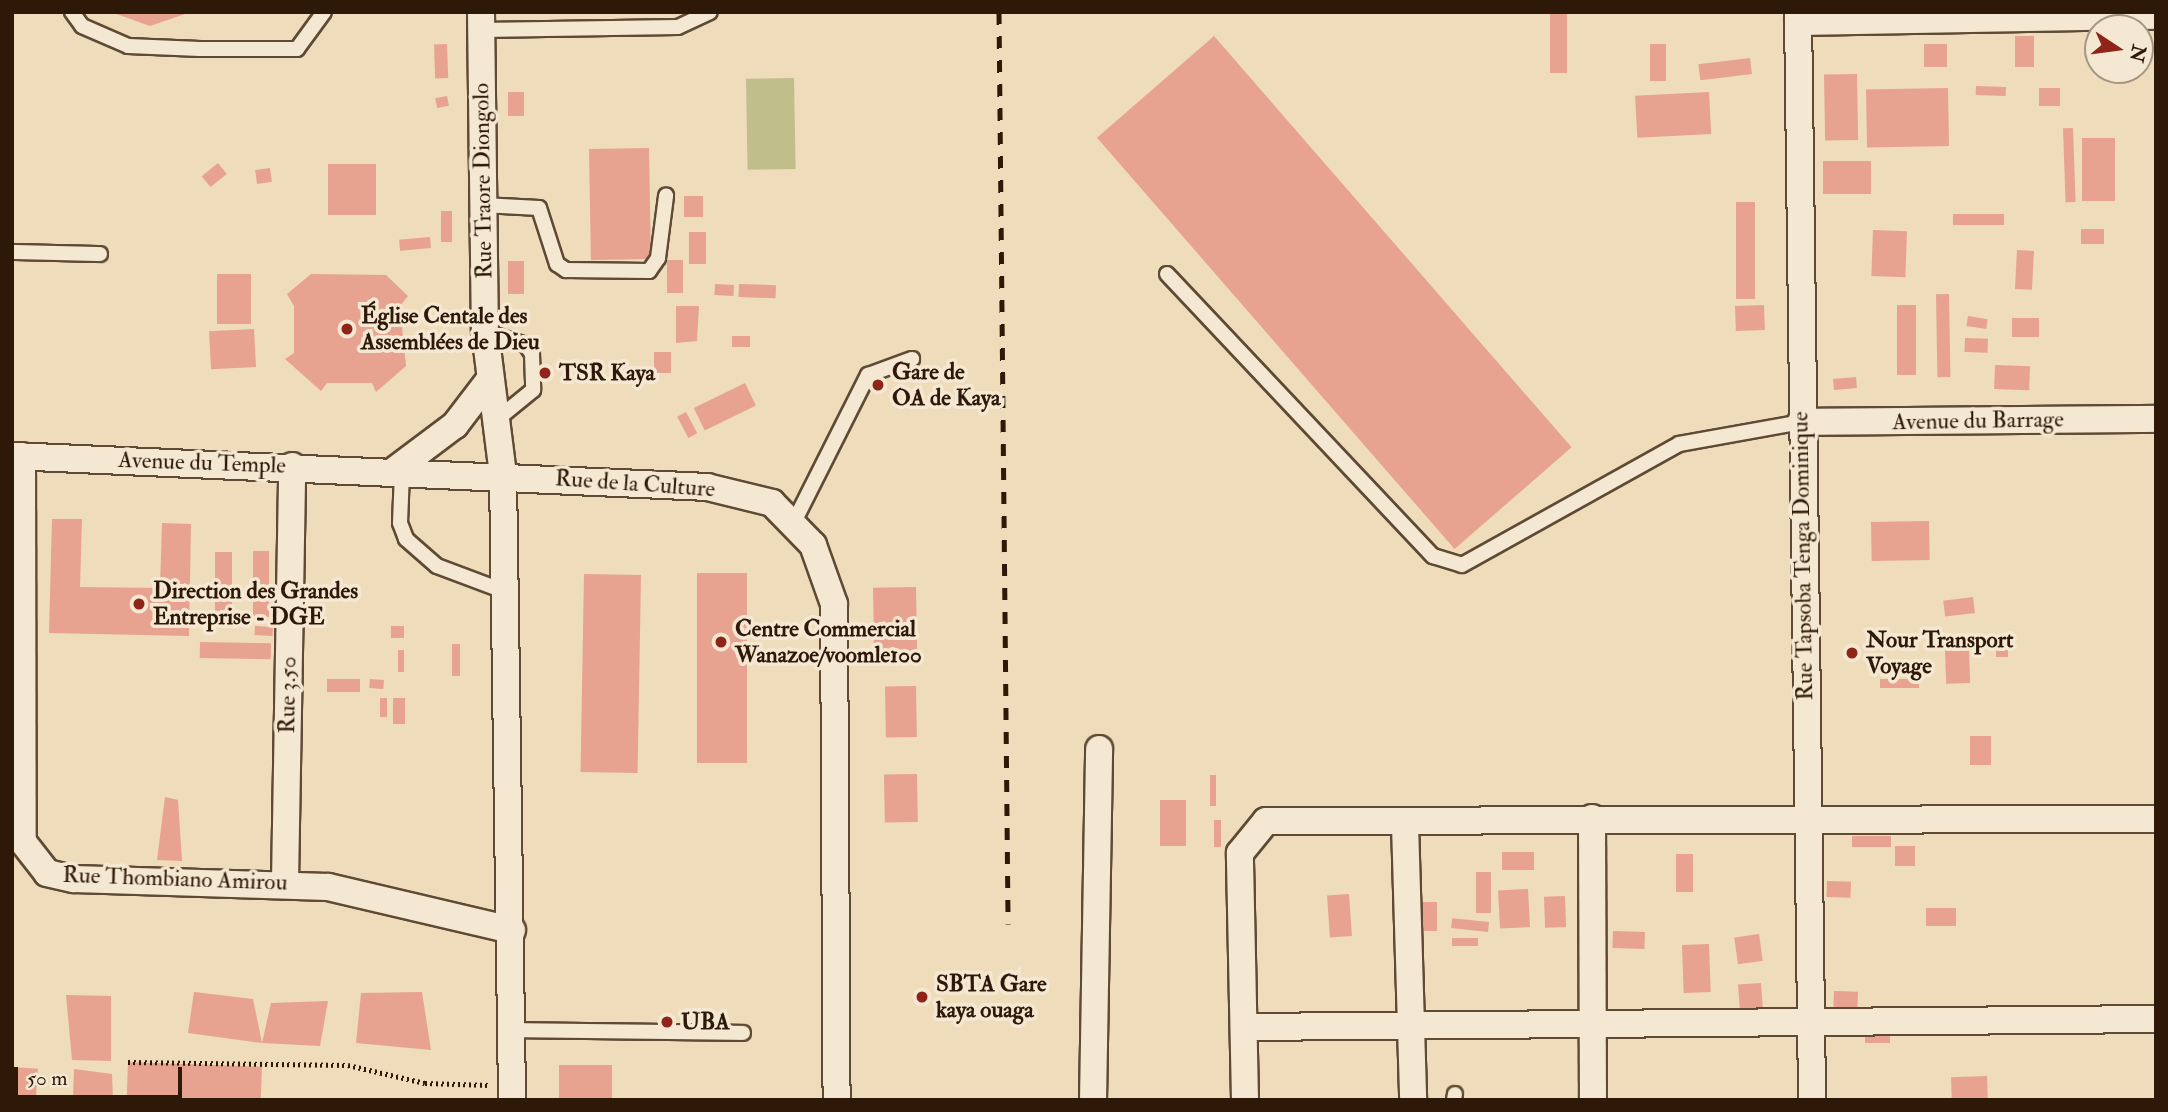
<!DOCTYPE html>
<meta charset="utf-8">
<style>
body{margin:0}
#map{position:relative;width:2168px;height:1112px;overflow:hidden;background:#eedcba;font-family:"IM FELL Double Pica",serif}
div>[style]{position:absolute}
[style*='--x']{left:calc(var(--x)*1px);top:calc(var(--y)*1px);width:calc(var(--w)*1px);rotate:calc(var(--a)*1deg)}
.green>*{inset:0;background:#c0be8a;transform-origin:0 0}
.building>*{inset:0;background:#e7a290;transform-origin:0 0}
.path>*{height:4.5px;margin-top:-2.25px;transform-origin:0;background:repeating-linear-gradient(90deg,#2e1909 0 2px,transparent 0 5.5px)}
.roads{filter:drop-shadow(2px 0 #5e4a35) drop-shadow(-2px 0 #5e4a35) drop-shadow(0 2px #5e4a35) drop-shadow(0 -2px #5e4a35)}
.service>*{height:14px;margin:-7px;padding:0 7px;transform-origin:7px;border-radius:7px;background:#f4e8d2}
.minor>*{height:26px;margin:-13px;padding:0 13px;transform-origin:13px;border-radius:13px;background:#f4e8d2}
.rail>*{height:5px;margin-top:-2.5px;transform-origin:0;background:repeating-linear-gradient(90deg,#2e1909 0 12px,transparent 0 24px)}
.dots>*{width:19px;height:19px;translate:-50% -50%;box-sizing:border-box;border:4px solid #f4e8d2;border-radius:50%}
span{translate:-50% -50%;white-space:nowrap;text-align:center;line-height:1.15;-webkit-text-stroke:7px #f4e8d2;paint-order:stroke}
.street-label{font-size:23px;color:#2e1909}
.poi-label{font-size:23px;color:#2e1909;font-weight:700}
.left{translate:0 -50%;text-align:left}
.frame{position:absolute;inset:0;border:14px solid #2e1909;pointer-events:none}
.north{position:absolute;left:2084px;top:14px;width:70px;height:70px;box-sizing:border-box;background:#f4e8d2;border:2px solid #a59582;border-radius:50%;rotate:103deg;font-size:19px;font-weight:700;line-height:28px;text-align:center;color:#2e1909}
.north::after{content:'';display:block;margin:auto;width:24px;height:32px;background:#8f2418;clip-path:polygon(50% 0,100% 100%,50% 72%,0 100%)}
.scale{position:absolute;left:14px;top:1067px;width:168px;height:32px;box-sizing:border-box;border:4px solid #2e1909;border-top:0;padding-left:9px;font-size:21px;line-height:24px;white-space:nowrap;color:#2e1909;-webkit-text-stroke:5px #f4e8d2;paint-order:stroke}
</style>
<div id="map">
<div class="green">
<i style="left:794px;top:78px;width:91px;height:48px;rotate:89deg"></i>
</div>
<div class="building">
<i style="clip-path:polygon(111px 12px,191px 12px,150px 26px)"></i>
<i style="left:1550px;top:12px;width:17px;height:61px"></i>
<i style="left:1214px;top:36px;width:545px;height:155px;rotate:49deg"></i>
<i style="left:2015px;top:36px;width:19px;height:31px"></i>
<i style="left:447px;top:44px;width:34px;height:13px;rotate:88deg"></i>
<i style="left:1650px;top:44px;width:16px;height:37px"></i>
<i style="left:1924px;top:44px;width:23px;height:23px"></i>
<i style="left:1750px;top:58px;width:16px;height:52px;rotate:83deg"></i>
<i style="left:1857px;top:74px;width:66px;height:33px;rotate:89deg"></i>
<i style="left:1976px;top:86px;width:30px;height:9px;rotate:2deg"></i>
<i style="left:1948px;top:88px;width:58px;height:82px;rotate:89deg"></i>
<i style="left:2039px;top:88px;width:21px;height:18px"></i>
<i style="left:508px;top:92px;width:16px;height:24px"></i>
<i style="left:1709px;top:92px;width:42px;height:74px;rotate:87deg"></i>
<i style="left:447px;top:96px;width:10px;height:12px;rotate:79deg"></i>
<i style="left:2073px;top:128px;width:74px;height:10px;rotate:88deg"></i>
<i style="left:2082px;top:138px;width:33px;height:63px"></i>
<i style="left:649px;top:148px;width:111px;height:60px;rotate:89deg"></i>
<i style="left:1871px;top:161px;width:33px;height:48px;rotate:90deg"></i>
<i style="left:218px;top:163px;width:14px;height:21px;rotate:51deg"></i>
<i style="left:328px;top:164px;width:48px;height:51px"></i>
<i style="left:270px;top:168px;width:14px;height:15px;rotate:82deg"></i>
<i style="left:684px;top:196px;width:19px;height:21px"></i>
<i style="left:1736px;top:202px;width:19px;height:97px"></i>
<i style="left:441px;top:211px;width:11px;height:31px"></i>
<i style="left:2004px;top:214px;width:11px;height:51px;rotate:90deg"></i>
<i style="left:2081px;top:229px;width:23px;height:15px"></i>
<i style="left:1873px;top:230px;width:34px;height:46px;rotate:2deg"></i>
<i style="left:689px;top:232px;width:17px;height:32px"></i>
<i style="left:430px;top:237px;width:11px;height:31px;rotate:85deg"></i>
<i style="left:2017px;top:250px;width:17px;height:39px;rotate:3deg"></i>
<i style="left:667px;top:260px;width:16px;height:33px"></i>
<i style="left:508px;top:261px;width:16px;height:33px"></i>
<i style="left:217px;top:274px;width:34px;height:50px"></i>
<i style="clip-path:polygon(311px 274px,386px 275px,408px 296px,400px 306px,406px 366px,376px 392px,372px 383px,327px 383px,321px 391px,285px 359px,294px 353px,294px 306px,287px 294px)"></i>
<i style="left:715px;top:284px;width:19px;height:11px;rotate:3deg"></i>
<i style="left:739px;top:284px;width:37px;height:13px;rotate:2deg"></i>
<i style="left:1949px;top:294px;width:83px;height:13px;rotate:89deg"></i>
<i style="left:1764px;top:305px;width:25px;height:29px;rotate:88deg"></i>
<i style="left:1897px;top:305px;width:19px;height:70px"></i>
<i style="clip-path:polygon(676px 306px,699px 306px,697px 341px,676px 343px)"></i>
<i style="left:1968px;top:316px;width:20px;height:10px;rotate:9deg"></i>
<i style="left:2012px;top:318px;width:27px;height:19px"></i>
<i style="left:254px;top:329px;width:38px;height:45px;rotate:87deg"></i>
<i style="left:732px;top:336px;width:18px;height:11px"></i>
<i style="left:1965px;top:338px;width:23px;height:14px;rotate:2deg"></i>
<i style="left:654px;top:352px;width:17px;height:21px"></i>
<i style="left:1995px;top:365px;width:35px;height:24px;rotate:2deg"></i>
<i style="left:1856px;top:377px;width:11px;height:23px;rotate:85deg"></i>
<i style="left:745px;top:383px;width:25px;height:57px;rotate:64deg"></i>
<i style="left:686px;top:412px;width:24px;height:10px;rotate:62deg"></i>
<i style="clip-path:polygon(52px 519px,82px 519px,80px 587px,160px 588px,162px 523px,191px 524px,189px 636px,49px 633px)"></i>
<i style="left:1929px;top:521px;width:39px;height:58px;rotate:89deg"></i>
<i style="left:253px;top:551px;width:16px;height:66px"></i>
<i style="left:215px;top:552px;width:17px;height:73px"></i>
<i style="left:697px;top:573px;width:50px;height:190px"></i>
<i style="left:584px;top:574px;width:57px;height:198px;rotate:1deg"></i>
<i style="left:916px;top:587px;width:75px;height:43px;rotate:89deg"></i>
<i style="left:1973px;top:597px;width:16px;height:30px;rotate:83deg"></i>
<i style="left:255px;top:626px;width:18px;height:9px;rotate:3deg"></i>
<i style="left:391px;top:626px;width:13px;height:12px"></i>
<i style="left:1996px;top:638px;width:12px;height:19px"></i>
<i style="left:200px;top:642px;width:71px;height:16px;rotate:1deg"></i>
<i style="left:452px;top:644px;width:8px;height:32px"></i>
<i style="left:1969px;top:649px;width:34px;height:24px;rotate:88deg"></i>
<i style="left:398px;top:650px;width:6px;height:22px"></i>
<i style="left:327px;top:679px;width:33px;height:13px"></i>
<i style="left:370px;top:679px;width:14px;height:9px;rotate:4deg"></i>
<i style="left:1919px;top:679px;width:9px;height:39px;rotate:90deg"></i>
<i style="left:916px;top:686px;width:51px;height:31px;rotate:89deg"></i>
<i style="left:380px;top:698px;width:7px;height:19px"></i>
<i style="left:405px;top:698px;width:26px;height:12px;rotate:90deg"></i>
<i style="left:1970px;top:736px;width:21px;height:29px"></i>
<i style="left:917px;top:774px;width:48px;height:33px;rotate:89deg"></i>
<i style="left:1210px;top:775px;width:6px;height:31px"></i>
<i style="clip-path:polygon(165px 797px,178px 800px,182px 861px,157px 860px)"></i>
<i style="left:1160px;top:800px;width:26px;height:46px"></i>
<i style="left:1214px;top:820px;width:7px;height:27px"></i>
<i style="left:1852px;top:836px;width:39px;height:11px"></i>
<i style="left:1895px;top:846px;width:20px;height:20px"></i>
<i style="left:1534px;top:852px;width:18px;height:32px;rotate:90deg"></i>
<i style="left:1676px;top:854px;width:17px;height:38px"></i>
<i style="left:1476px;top:872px;width:15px;height:41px"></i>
<i style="left:1827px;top:881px;width:24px;height:16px;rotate:2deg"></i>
<i style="left:1528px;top:889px;width:38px;height:30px;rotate:87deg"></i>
<i style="left:1349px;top:894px;width:42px;height:22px;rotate:86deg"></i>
<i style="left:1565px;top:896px;width:31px;height:21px;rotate:88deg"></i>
<i style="left:1437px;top:902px;width:29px;height:27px;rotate:90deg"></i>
<i style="left:1926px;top:908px;width:30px;height:18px"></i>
<i style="left:1489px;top:922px;width:10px;height:37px;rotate:96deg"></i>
<i style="left:1613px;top:931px;width:32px;height:17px;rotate:2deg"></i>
<i style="left:1759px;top:934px;width:27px;height:25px;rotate:82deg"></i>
<i style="left:1478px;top:938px;width:8px;height:26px;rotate:90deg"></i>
<i style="left:1709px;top:944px;width:48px;height:27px;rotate:88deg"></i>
<i style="left:1761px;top:983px;width:28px;height:23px;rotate:86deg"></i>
<i style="left:1834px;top:991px;width:24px;height:16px;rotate:2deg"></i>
<i style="clip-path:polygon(194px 992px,253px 999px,262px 1043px,188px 1033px)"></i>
<i style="clip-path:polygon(422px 992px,431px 1050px,356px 1043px,361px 993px)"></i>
<i style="clip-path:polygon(66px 995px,111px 996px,111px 1061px,72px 1060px)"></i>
<i style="clip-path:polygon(328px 1001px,320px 1046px,262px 1043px,271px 1003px)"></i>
<i style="left:1890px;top:1032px;width:11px;height:25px;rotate:90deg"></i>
<i style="left:128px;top:1062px;width:134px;height:38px;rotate:2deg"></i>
<i style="left:559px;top:1065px;width:53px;height:35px"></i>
<i style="left:12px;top:1067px;width:26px;height:33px;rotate:4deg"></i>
<i style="clip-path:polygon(74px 1069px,112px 1074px,113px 1100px,73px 1100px)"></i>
<i style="left:1987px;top:1076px;width:24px;height:36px;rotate:88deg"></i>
</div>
<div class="path">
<i style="--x:128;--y:1062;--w:220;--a:0.8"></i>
<i style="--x:348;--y:1065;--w:79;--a:13.2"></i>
<i style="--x:425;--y:1083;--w:64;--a:1.8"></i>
</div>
<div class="roads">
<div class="service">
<i style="--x:72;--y:12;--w:17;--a:54"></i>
<i style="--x:82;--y:26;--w:50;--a:23.5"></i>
<i style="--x:128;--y:46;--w:72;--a:2.4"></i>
<i style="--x:200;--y:49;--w:97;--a:0"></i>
<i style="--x:297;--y:49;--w:46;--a:-53.9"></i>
<i style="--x:481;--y:30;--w:197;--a:-0.9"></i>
<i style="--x:678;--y:27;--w:35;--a:-25"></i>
<i style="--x:483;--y:205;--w:56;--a:3.1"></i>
<i style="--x:539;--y:208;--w:59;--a:72.2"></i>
<i style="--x:557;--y:264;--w:11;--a:34"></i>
<i style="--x:566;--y:270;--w:83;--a:0.7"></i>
<i style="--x:649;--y:271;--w:16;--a:-55"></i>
<i style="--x:658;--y:258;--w:63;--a:-82.6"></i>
<i style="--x:12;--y:252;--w:88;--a:1.3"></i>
<i style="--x:1167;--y:274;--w:388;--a:46.7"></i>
<i style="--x:1433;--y:556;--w:30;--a:17"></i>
<i style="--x:1462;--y:565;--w:248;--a:-29.1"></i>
<i style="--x:1679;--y:444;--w:124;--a:-10.2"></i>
<i style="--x:485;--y:332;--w:43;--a:17.6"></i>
<i style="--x:526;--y:345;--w:11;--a:56"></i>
<i style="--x:532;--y:354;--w:36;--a:88"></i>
<i style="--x:533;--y:390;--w:49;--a:140.8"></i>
<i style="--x:402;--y:473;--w:50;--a:92.3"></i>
<i style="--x:400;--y:523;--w:17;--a:69"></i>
<i style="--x:406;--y:539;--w:41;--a:41.1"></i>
<i style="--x:437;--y:566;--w:74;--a:20.6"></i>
<i style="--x:794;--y:522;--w:165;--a:-63.3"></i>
<i style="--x:868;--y:375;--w:47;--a:-20"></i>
<i style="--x:512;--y:1030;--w:231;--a:0.7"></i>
<i style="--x:1454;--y:1100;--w:6;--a:-81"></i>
</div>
<div class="minor">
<i style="--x:481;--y:12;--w:320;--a:89.3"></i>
<i style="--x:485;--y:332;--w:144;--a:82.8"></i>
<i style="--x:503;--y:475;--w:625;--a:89.17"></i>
<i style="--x:1798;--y:12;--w:1088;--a:89.26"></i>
<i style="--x:1798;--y:22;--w:358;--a:-1"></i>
<i style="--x:1801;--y:422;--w:355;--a:-0.5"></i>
<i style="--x:12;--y:456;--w:696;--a:2.55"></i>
<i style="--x:707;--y:487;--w:67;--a:13.8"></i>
<i style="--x:772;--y:503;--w:59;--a:45.7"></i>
<i style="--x:813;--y:545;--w:63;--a:70.4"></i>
<i style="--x:834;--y:604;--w:496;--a:89.7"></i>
<i style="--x:22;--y:456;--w:386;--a:89.9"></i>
<i style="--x:23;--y:842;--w:39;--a:52"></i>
<i style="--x:47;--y:873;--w:28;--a:13"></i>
<i style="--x:74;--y:879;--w:254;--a:1.8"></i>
<i style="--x:328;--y:887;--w:189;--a:13.2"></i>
<i style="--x:391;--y:473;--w:80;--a:-36.9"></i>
<i style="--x:455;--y:425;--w:58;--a:-52.7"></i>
<i style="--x:1592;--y:818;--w:282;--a:89.8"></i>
<i style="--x:1405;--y:824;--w:276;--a:88.3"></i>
<i style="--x:285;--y:882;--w:416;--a:-89"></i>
<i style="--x:1244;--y:1027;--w:912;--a:-0.5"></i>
<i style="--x:1093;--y:1100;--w:351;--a:-89"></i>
<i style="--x:1245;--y:1100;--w:247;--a:-91.2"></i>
<i style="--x:1240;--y:853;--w:41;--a:-50.9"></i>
<i style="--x:1266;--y:821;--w:890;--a:-0.13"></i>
</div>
</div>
<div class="rail">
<i style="--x:999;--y:12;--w:912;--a:89.43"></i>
</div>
<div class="dots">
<i style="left:347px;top:329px;background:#8f2418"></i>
<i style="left:545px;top:373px;background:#8f2418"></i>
<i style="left:878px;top:385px;background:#8f2418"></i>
<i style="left:139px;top:604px;background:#8f2418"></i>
<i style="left:721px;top:642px;background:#8f2418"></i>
<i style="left:1852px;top:653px;background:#8f2418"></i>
<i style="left:922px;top:997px;background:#8f2418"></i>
<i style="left:667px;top:1022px;background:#8f2418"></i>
</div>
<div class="street-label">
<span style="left:483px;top:181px;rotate:-91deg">Rue Traore Diongolo</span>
<span style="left:1978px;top:421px;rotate:-1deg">Avenue du Barrage</span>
<span style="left:202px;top:463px;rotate:2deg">Avenue du Temple</span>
<span style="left:635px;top:484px;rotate:4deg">Rue de la Culture</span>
<span style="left:1803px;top:556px;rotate:-91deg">Rue Tapsoba Tenga Dominique</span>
<span style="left:288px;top:695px;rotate:-89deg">Rue 3.50</span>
<span style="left:175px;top:879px;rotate:2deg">Rue Thombiano Amirou</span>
</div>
<div class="poi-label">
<span class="left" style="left:361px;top:329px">Église Centale des<br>Assemblées de Dieu</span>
<span class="left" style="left:892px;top:385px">Gare de<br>OA de Kaya</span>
<span class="left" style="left:559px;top:373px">TSR Kaya</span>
<span class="left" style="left:153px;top:604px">Direction des Grandes<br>Entreprise - DGE</span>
<span class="left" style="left:735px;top:642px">Centre Commercial<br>Wanazoe/voomle100</span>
<span class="left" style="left:1866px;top:653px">Nour Transport<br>Voyage</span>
<span class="left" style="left:936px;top:997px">SBTA Gare<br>kaya ouaga</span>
<span class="left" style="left:681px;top:1022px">UBA</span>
</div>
<div class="frame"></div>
<div class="north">N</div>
<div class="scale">50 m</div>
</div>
